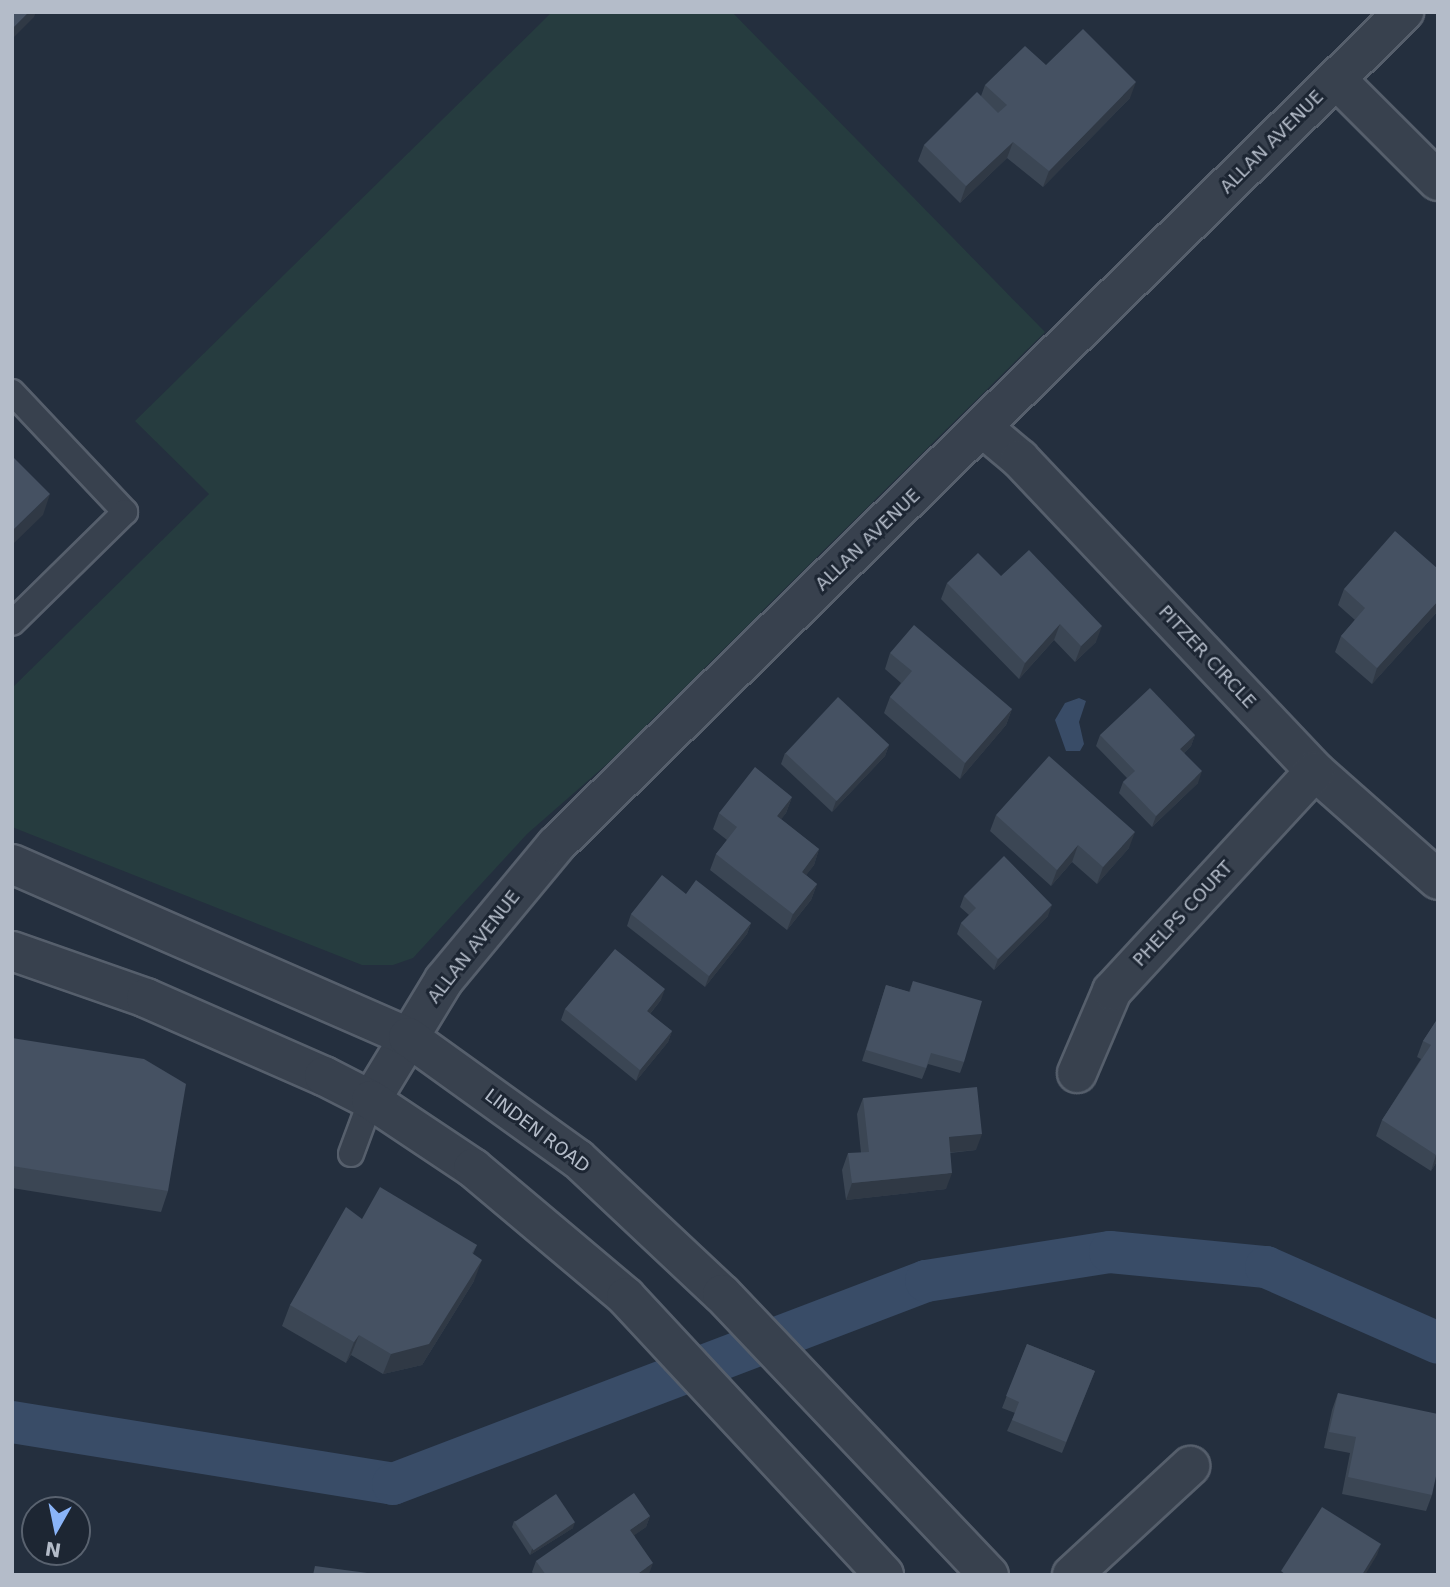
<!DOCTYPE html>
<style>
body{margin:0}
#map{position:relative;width:1450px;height:1587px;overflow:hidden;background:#242f3e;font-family:"DejaVu Sans",sans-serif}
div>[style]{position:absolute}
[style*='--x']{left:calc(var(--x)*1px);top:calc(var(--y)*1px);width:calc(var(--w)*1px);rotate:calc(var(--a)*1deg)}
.green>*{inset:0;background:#263c3f}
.water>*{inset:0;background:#394c67}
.canal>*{height:42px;margin:-21px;padding:0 21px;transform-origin:21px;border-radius:21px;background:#394c67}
.roads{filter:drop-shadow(2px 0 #565f6c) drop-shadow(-2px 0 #565f6c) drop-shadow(0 2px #565f6c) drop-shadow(0 -2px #565f6c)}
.service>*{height:24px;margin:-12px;padding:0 12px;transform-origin:12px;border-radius:12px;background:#38414e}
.minor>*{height:38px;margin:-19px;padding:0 19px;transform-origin:19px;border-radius:19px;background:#38414e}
.tertiary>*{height:38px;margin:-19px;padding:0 19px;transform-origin:19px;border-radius:19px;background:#38414e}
.wall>*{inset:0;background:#3b4654}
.shaded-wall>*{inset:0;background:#303945}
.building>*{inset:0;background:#455162;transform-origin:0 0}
span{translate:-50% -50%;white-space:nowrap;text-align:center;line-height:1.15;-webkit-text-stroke:6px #1d2633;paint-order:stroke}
.street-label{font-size:18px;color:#b4bcc9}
.frame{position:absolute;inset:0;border:14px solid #b4bcc9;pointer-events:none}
.north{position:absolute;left:21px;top:1496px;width:70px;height:70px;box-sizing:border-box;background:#1d2633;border:2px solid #59626f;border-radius:50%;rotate:189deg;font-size:19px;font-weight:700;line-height:28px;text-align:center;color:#b4bcc9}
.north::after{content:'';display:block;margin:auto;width:24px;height:32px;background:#8ab4f8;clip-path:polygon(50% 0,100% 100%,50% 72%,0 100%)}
</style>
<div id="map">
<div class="green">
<i style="clip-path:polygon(552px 12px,732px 12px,1045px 332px,607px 764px,527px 834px,413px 958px,393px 965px,362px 965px,12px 827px,12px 688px,209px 494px,135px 421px)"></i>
</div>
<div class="water">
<i style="clip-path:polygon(1079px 698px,1086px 701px,1079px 722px,1084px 744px,1080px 751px,1066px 751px,1055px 720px,1065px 703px)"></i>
</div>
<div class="canal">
<i style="--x:12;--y:1422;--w:386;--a:9.2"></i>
<i style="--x:393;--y:1484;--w:570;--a:-20.85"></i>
<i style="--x:926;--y:1281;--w:186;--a:-9"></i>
<i style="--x:1110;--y:1252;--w:157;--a:5.5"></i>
<i style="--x:1266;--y:1267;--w:188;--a:23.8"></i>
</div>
<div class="roads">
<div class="service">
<i style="--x:12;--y:392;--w:165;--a:46.7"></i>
<i style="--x:125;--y:512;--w:158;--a:135.5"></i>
<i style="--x:351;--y:1154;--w:58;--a:-69.7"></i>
</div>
<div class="minor">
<i style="--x:1336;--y:79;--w:144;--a:45"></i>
<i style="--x:983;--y:428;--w:48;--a:40"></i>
<i style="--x:1020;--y:459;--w:429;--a:46.6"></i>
<i style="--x:1315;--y:771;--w:164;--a:41.5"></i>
<i style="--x:1077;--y:1073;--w:89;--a:-66.9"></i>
<i style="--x:1112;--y:991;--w:299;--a:-47.3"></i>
<i style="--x:371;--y:1100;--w:140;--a:-58.7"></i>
<i style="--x:444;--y:980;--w:175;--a:-50.3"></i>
<i style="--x:556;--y:845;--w:1189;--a:-44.49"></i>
<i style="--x:1072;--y:1575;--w:161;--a:-42.7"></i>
</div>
<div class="tertiary">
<i style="--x:12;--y:864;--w:432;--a:23.6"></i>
<i style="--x:408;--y:1037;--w:209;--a:35.7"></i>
<i style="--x:578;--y:1159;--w:197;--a:43.2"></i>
<i style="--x:722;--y:1294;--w:388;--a:46.5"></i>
<i style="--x:12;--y:951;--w:142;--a:19.3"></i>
<i style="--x:146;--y:998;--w:194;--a:23.7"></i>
<i style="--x:324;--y:1076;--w:53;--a:27.1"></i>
<i style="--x:371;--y:1100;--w:123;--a:33.7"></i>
<i style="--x:473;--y:1168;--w:200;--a:40.1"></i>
<i style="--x:626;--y:1297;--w:379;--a:47.1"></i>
</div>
</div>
<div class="wall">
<i style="clip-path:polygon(1046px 65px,1130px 98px,1043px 187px,1007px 158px,960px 203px,918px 161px,924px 145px,981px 96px,985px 85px)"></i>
<i style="clip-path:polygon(1438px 569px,1438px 611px,1372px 684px,1335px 652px,1341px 636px,1355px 620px,1338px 605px,1344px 589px)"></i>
<i style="clip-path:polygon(1001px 576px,1096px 642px,1075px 662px,1054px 640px,1019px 679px,941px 599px,947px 583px)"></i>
<i style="clip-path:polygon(890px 653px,1012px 709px,1006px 725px,960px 779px,884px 713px,890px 697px,901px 683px,885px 669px)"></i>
<i style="clip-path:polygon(1100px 735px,1195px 735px,1191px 746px,1184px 753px,1198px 783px,1152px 827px,1119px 793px,1123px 782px,1127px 778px,1096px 746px)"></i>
<i style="clip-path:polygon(889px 745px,885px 756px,832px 812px,781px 764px,785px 753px)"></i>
<i style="clip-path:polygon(792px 797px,786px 813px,781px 819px,819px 849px,814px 865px,806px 875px,817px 884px,811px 900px,787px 930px,710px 870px,716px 854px,727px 840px,713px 829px,719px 813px)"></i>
<i style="clip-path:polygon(996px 815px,1129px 848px,1097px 884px,1072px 862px,1051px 886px,990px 831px)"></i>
<i style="clip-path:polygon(686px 894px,751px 923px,747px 934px,705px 987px,627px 926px,631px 914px)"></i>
<i style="clip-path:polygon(964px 896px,1048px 916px,994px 970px,957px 934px,961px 923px,969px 915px,960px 907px)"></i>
<i style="clip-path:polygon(913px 981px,964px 1062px,960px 1073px,928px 1064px,922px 1079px,862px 1061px,886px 985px,909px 992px)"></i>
<i style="clip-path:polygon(661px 1000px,650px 1014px,672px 1031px,668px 1042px,636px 1081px,561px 1020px,565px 1009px)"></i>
<i style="clip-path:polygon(1438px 1018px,1438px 1160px,1431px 1171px,1376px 1136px,1382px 1120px,1421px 1059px,1417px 1057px,1423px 1041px)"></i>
<i style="clip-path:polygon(12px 1038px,168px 1191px,161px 1212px,12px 1188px)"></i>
<i style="clip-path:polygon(863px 1098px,976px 1150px,950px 1153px,946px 1189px,846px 1200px,842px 1170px,848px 1153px,861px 1153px,857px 1114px)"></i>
<i style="clip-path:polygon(362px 1219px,477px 1245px,473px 1254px,474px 1281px,422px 1365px,383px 1374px,351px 1355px,346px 1363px,282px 1326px,290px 1305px)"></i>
<i style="clip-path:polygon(1027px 1344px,1095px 1371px,1062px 1453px,1007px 1431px,1015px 1413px,1002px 1408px)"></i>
<i style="clip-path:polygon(1338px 1393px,1432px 1495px,1426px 1511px,1342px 1494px,1350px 1453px,1324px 1448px,1332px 1410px)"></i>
<i style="clip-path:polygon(650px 1516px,646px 1527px,634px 1535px,649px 1574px,648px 1575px,534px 1575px,532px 1572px,536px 1561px)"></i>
<i style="clip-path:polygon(514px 1521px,573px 1528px,530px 1555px,512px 1527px)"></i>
</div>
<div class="shaded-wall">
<i style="clip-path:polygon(29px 12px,36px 12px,34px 17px,12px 39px,12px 29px)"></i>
<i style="clip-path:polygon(1136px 82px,1130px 98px,1043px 187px,1049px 171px)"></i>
<i style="clip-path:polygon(1013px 142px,1007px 158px,960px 203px,966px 186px)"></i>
<i style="clip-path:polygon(50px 494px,43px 515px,12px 545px,12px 531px)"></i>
<i style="clip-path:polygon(1438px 601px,1438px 611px,1372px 684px,1377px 668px)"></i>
<i style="clip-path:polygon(1060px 624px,1054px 640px,1019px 679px,1025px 663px)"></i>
<i style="clip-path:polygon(1102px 626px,1096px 642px,1075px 662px,1081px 646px)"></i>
<i style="clip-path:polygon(1012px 709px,1006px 725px,960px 779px,965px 763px)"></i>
<i style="clip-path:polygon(1195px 735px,1191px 746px,1176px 760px,1180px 749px)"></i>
<i style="clip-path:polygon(889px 745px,885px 756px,832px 812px,836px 801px)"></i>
<i style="clip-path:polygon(1202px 771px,1198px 783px,1152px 827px,1156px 816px)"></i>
<i style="clip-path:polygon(792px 797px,786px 813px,771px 832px,777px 816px)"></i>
<i style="clip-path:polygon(1135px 832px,1129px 848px,1097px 884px,1103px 867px)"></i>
<i style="clip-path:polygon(1078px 845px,1072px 862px,1051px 886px,1057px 870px)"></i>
<i style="clip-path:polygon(819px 849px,814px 865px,796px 888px,802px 872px)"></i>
<i style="clip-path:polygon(817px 884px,811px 900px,787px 930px,793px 914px)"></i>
<i style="clip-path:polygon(1052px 905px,1048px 916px,994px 970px,998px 959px)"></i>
<i style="clip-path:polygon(751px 923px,747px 934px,705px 987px,709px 976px)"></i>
<i style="clip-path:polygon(665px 989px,661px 1000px,643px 1022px,647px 1011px)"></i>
<i style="clip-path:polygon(672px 1031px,668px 1042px,636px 1081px,640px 1070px)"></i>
<i style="clip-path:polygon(982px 1134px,976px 1150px,943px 1153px,949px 1137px)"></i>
<i style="clip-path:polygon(1438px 1153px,1438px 1160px,1431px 1171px,1436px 1155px)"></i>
<i style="clip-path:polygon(952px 1173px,946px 1189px,846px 1200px,852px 1183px)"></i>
<i style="clip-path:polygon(482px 1260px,474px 1281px,422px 1365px,383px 1374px,391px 1354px)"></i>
<i style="clip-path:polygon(359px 1335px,351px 1355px,346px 1363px,354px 1342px)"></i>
<i style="clip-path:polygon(650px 1516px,646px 1527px,626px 1541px,630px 1530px)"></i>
<i style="clip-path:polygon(575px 1522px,573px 1528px,530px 1555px,532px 1549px)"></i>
<i style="clip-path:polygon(1381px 1544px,1377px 1555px,1365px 1575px,1362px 1575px)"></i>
<i style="clip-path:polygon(653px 1563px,649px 1574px,648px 1575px,636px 1575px)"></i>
</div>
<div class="building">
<i style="clip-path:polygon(12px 12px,29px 12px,12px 29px)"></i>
<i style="clip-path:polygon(1083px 29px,1136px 82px,1049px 171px,1013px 142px,966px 186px,924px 145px,977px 92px,998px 113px,1007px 105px,985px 85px,1025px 46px,1046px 65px)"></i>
<i style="clip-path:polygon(12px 456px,50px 494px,12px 531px)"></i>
<i style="clip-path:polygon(1395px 531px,1438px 569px,1438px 601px,1377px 668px,1341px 636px,1365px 608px,1344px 589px)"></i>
<i style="clip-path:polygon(1029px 550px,1102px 626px,1081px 646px,1060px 624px,1025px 663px,947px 583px,978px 553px,1001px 576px)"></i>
<i style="clip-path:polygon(914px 625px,1012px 709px,965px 763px,890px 697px,912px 671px,890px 653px)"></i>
<i style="clip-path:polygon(1150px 688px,1195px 735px,1180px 749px,1202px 771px,1156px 816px,1123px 782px,1135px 771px,1100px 735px)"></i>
<i style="left:838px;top:697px;width:70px;height:77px;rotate:43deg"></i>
<i style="clip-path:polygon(1049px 756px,1135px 832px,1103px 867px,1078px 845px,1057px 870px,996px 815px)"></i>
<i style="clip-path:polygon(755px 767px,792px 797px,777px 816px,819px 849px,802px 872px,817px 884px,793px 914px,716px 854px,737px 827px,719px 813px)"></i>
<i style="clip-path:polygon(1004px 856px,1052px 905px,998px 959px,961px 923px,976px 908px,964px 896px)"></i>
<i style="clip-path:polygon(662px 875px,686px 894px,696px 880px,751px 923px,709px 976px,631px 914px)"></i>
<i style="clip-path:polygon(615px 949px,665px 989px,647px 1011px,672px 1031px,640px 1070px,565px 1009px)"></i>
<i style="clip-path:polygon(913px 981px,982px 1001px,964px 1062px,931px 1053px,926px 1068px,866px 1050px,886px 985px,910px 992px)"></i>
<i style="clip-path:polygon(1438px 1018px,1438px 1153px,1436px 1155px,1382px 1120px,1431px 1045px,1423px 1041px)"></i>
<i style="clip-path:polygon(12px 1038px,144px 1059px,186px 1084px,168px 1191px,12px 1166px)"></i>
<i style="clip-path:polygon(977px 1087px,982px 1134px,949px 1137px,952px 1173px,852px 1183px,848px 1153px,869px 1152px,863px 1098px)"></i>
<i style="clip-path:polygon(380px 1187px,477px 1245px,472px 1253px,482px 1260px,429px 1344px,391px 1354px,359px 1335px,354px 1342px,290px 1305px,346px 1207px,362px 1219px)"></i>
<i style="clip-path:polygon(1027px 1344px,1095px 1371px,1066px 1442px,1012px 1420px,1019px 1402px,1006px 1396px)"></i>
<i style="clip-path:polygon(1338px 1393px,1438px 1414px,1438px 1467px,1432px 1495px,1348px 1477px,1356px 1437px,1329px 1432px)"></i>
<i style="clip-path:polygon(634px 1493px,650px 1516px,630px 1530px,653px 1563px,636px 1575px,546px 1575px,536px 1561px)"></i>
<i style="left:556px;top:1494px;width:34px;height:50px;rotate:56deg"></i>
<i style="clip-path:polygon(1322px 1507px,1381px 1544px,1362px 1575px,1286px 1575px,1281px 1571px)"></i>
<i style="clip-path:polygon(315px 1566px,382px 1575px,313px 1575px)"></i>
</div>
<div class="street-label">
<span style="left:1272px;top:142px;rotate:-45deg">ALLAN AVENUE</span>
<span style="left:868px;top:540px;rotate:-44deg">ALLAN AVENUE</span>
<span style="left:1207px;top:657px;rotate:47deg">PITZER CIRCLE</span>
<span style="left:1183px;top:914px;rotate:-47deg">PHELPS COURT</span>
<span style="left:474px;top:947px;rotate:-52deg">ALLAN AVENUE</span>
<span style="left:537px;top:1131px;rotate:37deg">LINDEN ROAD</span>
</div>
<div class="frame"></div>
<div class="north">N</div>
</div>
